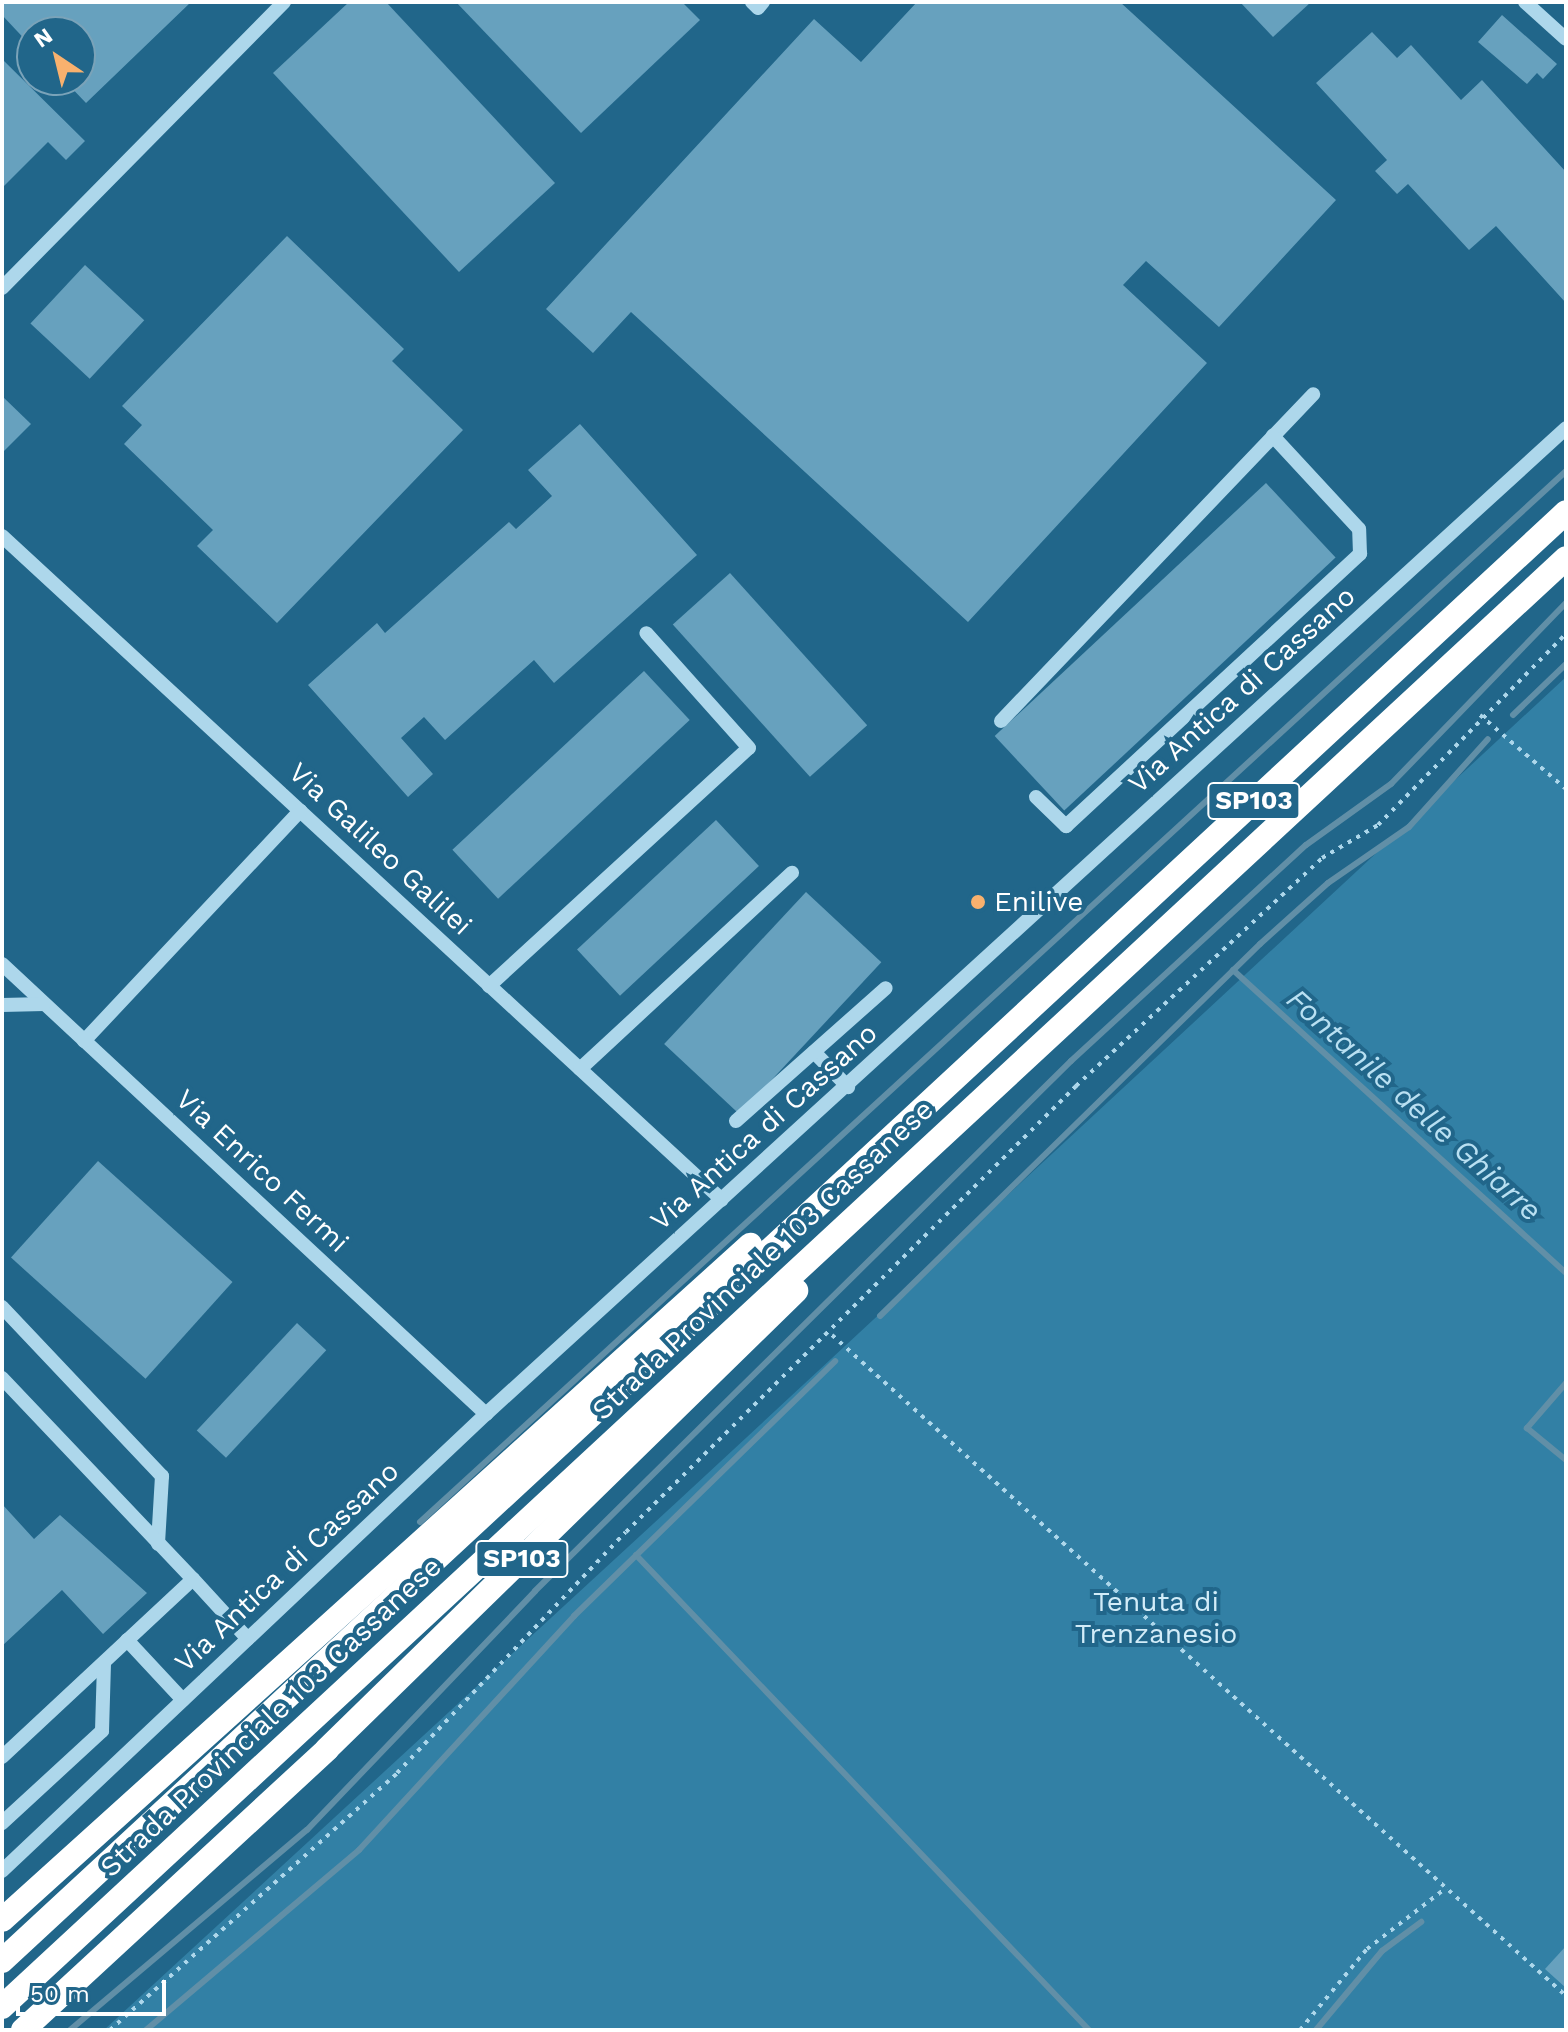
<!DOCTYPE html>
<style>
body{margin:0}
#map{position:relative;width:1568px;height:2032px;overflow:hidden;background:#21668a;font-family:"Work Sans",sans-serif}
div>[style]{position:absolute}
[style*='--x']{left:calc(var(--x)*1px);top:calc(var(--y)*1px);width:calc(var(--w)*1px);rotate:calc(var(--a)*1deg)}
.green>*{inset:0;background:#3280a5}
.stream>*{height:6px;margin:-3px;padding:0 3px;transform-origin:3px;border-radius:3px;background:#618fa7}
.building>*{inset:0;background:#67a1be;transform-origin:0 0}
.path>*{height:4px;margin-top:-2px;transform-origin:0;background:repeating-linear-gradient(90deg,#add7eb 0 4px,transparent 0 10px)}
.minor>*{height:14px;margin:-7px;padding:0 7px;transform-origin:7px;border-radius:7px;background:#add7eb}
.highway>*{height:24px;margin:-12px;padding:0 12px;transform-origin:12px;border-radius:12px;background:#fff}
.dots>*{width:22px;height:22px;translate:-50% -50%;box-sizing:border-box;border:4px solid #21668a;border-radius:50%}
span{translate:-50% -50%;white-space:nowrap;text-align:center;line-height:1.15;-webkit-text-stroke:8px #21668a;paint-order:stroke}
.shield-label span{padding:2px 6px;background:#21668a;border:2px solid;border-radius:6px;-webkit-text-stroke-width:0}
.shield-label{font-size:26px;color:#fff;font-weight:700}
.street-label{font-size:28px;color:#fff}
.poi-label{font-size:28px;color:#fff}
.left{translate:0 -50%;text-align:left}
.park-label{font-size:28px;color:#d2ecf8}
.water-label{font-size:30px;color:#b9e0f2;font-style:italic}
.frame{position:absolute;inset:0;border:4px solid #fff;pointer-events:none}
.north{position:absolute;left:16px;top:16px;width:80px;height:80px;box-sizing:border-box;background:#21668a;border:2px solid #7aa3b9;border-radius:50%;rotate:325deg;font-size:22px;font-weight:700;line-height:32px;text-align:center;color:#fff}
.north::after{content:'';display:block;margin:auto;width:28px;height:36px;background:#f8b16e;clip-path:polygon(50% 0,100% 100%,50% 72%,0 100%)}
.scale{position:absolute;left:16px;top:1980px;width:150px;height:36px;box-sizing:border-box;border:4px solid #fff;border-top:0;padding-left:10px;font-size:24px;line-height:28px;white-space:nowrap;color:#fff;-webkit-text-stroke:6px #21668a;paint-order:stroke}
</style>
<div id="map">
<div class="green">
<i style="clip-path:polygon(1566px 677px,1566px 2030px,104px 2030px,679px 1500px)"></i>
</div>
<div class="stream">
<i style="--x:1513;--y:715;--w:74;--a:-43.9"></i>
<i style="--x:1233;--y:970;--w:450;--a:42.3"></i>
<i style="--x:880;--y:1316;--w:532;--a:-44.39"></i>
<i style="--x:1260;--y:944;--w:91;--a:-41.9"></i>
<i style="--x:1328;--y:883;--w:98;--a:-34.7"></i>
<i style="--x:1409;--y:827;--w:118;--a:-48.1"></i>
<i style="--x:1566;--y:1383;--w:60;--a:130.9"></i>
<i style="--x:1527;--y:1428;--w:50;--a:39.4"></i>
<i style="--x:420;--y:1522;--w:1555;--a:-42.52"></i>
<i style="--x:636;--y:1555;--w:656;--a:46.36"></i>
<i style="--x:70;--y:2030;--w:310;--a:-40.2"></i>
<i style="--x:307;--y:1830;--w:330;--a:-46.3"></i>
<i style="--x:535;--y:1591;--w:754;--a:-44.68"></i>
<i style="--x:1071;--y:1061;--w:319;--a:-42.6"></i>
<i style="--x:1306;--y:845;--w:105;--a:-35.7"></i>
<i style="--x:1391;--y:784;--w:252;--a:-46"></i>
<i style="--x:146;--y:2030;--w:279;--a:-40.2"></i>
<i style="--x:359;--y:1850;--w:318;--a:-47.4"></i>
<i style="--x:574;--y:1616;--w:365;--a:-44.3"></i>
<i style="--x:1316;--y:2030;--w:103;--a:-50.1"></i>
<i style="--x:1382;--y:1951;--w:49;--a:-36.6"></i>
</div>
<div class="building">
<i style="clip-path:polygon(2px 2px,191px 2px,86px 103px,64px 80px,80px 80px,80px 32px,32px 32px,32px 47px,2px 15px)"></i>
<i style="clip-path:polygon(349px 2px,386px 2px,555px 183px,459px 272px,273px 73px)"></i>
<i style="clip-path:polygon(456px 2px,682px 2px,700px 20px,581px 133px)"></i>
<i style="clip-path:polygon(917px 2px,1120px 2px,1336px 200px,1219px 327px,1146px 261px,1123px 285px,1207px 363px,968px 622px,631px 312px,593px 353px,546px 309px,814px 19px,861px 62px)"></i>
<i style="clip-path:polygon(1240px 2px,1311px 2px,1273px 37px)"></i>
<i style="clip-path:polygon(1502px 15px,1557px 64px,1543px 79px,1537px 73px,1527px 84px,1478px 42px)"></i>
<i style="clip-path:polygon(1372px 32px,1397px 58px,1411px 45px,1461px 100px,1482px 80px,1566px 172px,1566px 303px,1496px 226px,1469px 250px,1408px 184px,1397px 194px,1375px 171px,1387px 160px,1316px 83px)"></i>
<i style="clip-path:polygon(2px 59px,85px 141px,66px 160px,48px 142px,2px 188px)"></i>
<i style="clip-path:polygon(287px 236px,404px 349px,392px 361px,463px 430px,277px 623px,197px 546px,213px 530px,124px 444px,142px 425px,122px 406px)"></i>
<i style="left:85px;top:265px;width:81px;height:80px;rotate:43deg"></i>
<i style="clip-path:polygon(2px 396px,31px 424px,2px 453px)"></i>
<i style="clip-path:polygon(580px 424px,697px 555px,554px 683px,534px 660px,445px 740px,424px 717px,401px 738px,433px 774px,408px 797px,308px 685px,377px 623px,385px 633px,509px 522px,516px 529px,552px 496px,528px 470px)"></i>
<i style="left:1266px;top:483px;width:102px;height:371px;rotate:47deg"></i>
<i style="left:730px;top:573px;width:205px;height:77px;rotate:48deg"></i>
<i style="left:644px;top:671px;width:67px;height:262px;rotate:47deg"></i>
<i style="left:716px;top:820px;width:63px;height:190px;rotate:47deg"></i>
<i style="left:806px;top:892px;width:103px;height:208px;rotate:43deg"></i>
<i style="left:98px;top:1161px;width:181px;height:130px;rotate:42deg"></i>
<i style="left:297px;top:1323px;width:40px;height:147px;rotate:43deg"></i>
<i style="clip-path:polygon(2px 1504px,34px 1539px,60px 1515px,147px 1593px,103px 1634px,62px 1590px,2px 1646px)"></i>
<i style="clip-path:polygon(1566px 1946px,1566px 1988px,1545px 1969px)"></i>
</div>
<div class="path">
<i style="--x:1480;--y:715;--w:113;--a:40.7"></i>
<i style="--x:832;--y:1335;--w:988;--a:42"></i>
<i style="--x:110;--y:2030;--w:385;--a:-41.8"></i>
<i style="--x:397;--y:1773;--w:332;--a:-46.5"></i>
<i style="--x:626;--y:1532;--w:634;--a:-44.74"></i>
<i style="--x:1076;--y:1086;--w:335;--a:-42.8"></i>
<i style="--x:1322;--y:858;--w:65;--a:-30.5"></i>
<i style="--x:1378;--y:825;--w:268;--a:-45.5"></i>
<i style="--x:1300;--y:2030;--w:105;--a:-50.4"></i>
<i style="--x:1367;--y:1949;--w:100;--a:-37.7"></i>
</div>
<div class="minor">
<i style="--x:752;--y:2;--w:8;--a:45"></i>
<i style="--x:758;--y:8;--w:8;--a:-50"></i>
<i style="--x:1525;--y:2;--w:55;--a:42.1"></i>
<i style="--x:2;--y:288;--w:402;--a:-45.4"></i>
<i style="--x:2;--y:536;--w:979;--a:42.68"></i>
<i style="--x:1001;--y:721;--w:452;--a:-46.3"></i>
<i style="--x:1036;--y:797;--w:42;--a:44"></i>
<i style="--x:1066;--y:826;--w:401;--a:-42.8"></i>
<i style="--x:1360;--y:554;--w:25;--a:-92"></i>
<i style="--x:1359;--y:529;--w:127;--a:-132.8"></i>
<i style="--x:2;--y:964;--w:661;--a:42.92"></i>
<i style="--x:489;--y:986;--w:352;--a:-42.5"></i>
<i style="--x:749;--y:748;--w:154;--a:-131.8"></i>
<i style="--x:2;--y:1005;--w:42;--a:-1.4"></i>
<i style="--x:84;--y:1041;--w:316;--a:-46.8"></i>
<i style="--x:814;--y:1052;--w:49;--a:45.8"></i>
<i style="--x:580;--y:1069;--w:289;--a:-42.8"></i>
<i style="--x:736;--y:1121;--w:200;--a:-41.6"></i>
<i style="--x:2;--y:1307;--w:233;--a:46.6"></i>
<i style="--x:162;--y:1476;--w:68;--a:93.4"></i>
<i style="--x:2;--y:1378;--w:277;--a:46.5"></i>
<i style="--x:193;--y:1579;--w:261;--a:137"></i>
<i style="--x:193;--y:1579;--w:81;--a:47.5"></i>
<i style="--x:127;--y:1640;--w:82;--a:47"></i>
<i style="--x:2;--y:1823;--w:136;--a:-42.6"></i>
<i style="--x:102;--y:1731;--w:68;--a:-88.3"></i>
<i style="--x:2;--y:1871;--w:666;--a:-43.36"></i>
<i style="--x:486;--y:1414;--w:1462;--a:-42.39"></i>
</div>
<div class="highway">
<i style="--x:2;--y:1920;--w:1008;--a:-42.06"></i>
<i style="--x:2;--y:1961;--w:2132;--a:-42.81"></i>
<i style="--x:2;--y:2007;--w:2132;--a:-42.81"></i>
<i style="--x:23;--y:2030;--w:414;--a:-42.7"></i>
<i style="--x:327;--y:1749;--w:656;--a:-44.32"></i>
</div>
<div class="dots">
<i style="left:978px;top:902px;background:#f8b16e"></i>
</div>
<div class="shield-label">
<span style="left:1254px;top:801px">SP103</span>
<span style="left:522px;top:1559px">SP103</span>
</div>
<div class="street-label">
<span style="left:1242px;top:690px;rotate:-42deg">Via Antica di Cassano</span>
<span style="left:380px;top:849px;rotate:43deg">Via Galileo Galilei</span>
<span style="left:764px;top:1127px;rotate:-42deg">Via Antica di Cassano</span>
<span style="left:262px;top:1171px;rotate:43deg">Via Enrico Fermi</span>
<span style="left:763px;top:1260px;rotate:-43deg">Strada Provinciale 103 Cassanese</span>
<span style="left:287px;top:1567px;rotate:-43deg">Via Antica di Cassano</span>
<span style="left:271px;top:1717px;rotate:-43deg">Strada Provinciale 103 Cassanese</span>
</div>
<div class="poi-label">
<span class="left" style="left:994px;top:902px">Enilive</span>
</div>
<div class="park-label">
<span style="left:1156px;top:1618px">Tenuta di<br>Trenzanesio</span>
</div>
<div class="water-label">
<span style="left:1414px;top:1105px;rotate:42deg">Fontanile delle Ghiarre</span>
</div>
<div class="frame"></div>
<div class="north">N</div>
<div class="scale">50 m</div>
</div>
